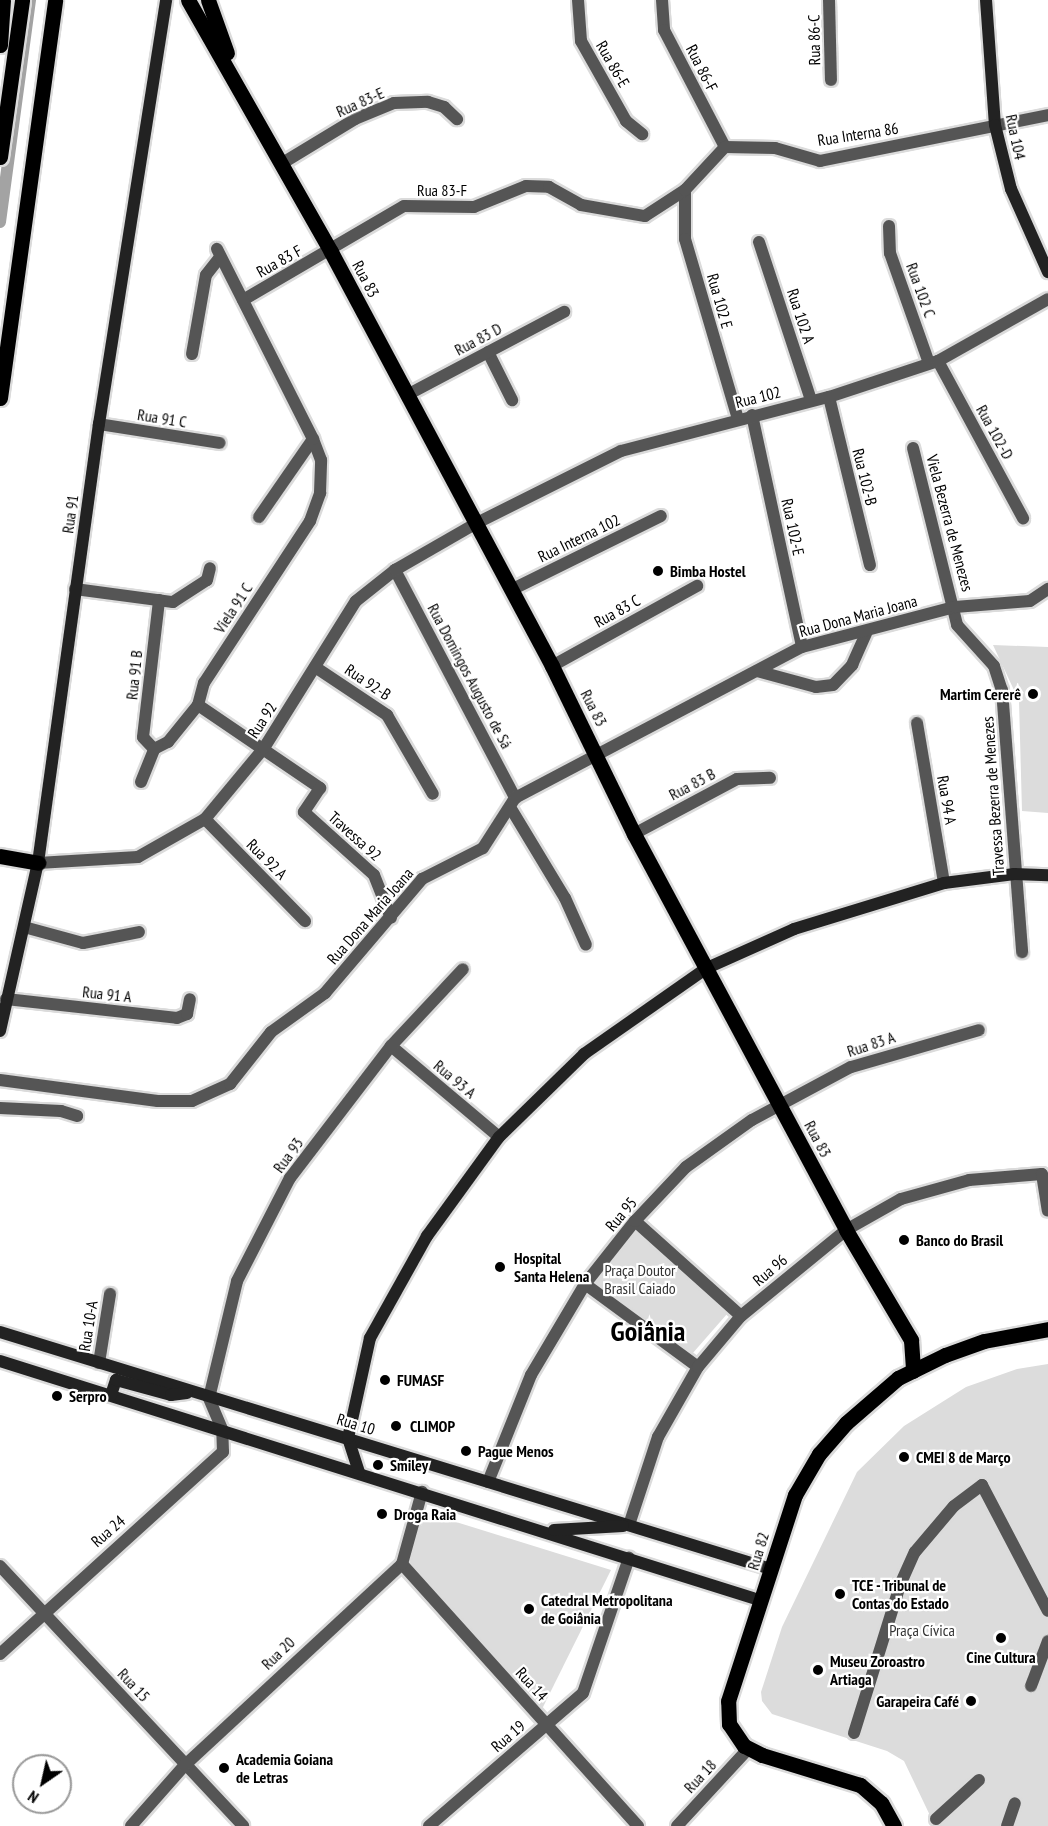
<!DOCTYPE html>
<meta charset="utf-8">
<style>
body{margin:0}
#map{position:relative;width:1048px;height:1826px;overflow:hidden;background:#fff;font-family:"PT Sans Narrow",sans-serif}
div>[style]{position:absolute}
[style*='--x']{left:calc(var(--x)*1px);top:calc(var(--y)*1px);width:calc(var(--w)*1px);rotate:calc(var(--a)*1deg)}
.green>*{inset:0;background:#dcdcdc}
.canal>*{height:12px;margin:-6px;padding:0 6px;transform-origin:6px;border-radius:6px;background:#a3a3a3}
.roads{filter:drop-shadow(2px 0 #dbdbdb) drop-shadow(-2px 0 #dbdbdb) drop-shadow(0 2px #dbdbdb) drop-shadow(0 -2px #dbdbdb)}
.street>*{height:12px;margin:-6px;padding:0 6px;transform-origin:6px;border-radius:6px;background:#555}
.secondary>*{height:12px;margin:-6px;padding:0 6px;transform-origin:6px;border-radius:6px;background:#222}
.primary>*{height:15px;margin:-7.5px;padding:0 7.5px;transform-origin:7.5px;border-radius:7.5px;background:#000}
.dots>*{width:16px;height:16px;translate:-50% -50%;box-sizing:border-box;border:3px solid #fff;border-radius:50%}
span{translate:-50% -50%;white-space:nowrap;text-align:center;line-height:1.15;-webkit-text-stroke:4.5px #fff;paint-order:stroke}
.street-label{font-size:16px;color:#000}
.poi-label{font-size:16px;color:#000;font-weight:700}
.left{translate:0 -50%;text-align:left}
.right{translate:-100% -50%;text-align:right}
.park-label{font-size:16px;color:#333}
.town-label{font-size:28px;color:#000;font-weight:700}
.north{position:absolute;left:12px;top:1754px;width:60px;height:60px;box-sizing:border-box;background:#fff;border:2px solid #999;border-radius:50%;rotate:214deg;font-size:16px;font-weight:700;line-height:24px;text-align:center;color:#000}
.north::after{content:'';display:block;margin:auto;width:21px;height:27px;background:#000;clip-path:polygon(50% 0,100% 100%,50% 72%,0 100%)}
</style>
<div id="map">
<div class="green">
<i style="clip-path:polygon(993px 645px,1048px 647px,1048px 813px,1022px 811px,1019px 701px)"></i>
<i style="clip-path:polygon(635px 1231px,727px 1314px,692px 1354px,593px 1284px)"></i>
<i style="clip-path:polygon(1048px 1364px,1048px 1826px,935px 1826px,904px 1761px,887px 1751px,772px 1714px,762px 1701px,761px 1692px,782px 1627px,857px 1472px,904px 1426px,966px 1387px,1017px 1369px)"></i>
<i style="clip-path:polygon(427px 1513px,611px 1570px,541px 1711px,405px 1561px)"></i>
</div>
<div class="canal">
<i style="--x:0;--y:222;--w:224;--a:-82.3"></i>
</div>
<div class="roads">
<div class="street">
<i style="--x:578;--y:0;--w:41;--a:85.8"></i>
<i style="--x:581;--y:41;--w:92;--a:60.6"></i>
<i style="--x:626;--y:121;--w:21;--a:39"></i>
<i style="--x:662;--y:0;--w:30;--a:86"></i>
<i style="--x:664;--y:30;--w:132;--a:62.5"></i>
<i style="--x:829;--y:0;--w:80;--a:88.6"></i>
<i style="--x:281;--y:164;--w:87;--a:-31.3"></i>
<i style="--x:355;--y:119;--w:42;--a:-22.3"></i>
<i style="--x:394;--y:103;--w:34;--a:-2"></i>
<i style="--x:428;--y:102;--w:17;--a:17"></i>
<i style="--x:444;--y:107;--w:18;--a:43"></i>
<i style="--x:685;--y:190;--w:49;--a:90"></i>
<i style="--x:685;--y:239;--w:188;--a:73.6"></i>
<i style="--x:889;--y:226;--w:27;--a:88"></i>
<i style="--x:890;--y:253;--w:117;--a:70.5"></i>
<i style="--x:759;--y:242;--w:166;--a:71.8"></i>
<i style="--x:243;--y:300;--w:186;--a:-30.3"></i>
<i style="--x:404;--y:206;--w:70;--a:0.8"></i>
<i style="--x:474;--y:207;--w:56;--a:-22"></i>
<i style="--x:526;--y:186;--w:23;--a:2"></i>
<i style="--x:549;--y:187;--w:37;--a:29"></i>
<i style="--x:581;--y:205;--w:65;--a:9.8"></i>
<i style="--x:645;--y:216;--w:48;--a:-33"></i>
<i style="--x:685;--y:190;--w:59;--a:-47.1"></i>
<i style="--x:725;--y:147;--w:50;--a:1.1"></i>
<i style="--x:775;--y:148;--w:47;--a:16.1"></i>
<i style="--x:820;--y:161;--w:233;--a:-11.4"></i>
<i style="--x:488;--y:352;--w:54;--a:63.4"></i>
<i style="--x:192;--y:354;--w:80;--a:-80"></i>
<i style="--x:206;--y:275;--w:23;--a:-52"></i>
<i style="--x:938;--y:361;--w:179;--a:61.6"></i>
<i style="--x:407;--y:395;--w:178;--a:-27.9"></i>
<i style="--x:829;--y:397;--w:173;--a:76.3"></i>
<i style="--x:752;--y:415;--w:237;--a:77.8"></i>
<i style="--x:99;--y:424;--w:122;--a:8.9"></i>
<i style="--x:913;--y:448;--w:182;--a:76"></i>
<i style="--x:957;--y:625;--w:55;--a:47.9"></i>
<i style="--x:994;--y:666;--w:25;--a:72"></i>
<i style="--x:1002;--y:690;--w:263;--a:85.6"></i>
<i style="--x:259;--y:517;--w:95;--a:-55.3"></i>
<i style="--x:395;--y:570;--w:258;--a:62.2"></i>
<i style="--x:75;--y:589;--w:99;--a:7.6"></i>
<i style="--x:173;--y:602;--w:40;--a:-32.9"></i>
<i style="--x:207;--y:580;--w:12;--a:-76"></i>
<i style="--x:511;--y:590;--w:167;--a:-26.3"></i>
<i style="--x:552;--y:666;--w:166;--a:-28.9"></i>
<i style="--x:315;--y:667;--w:87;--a:33.7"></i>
<i style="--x:387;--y:715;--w:91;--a:59.8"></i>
<i style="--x:757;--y:671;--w:61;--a:15.2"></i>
<i style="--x:816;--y:687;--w:17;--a:-7"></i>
<i style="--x:833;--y:685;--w:28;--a:-46"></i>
<i style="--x:852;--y:665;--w:36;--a:-66"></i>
<i style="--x:198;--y:705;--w:148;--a:34.2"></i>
<i style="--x:320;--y:788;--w:29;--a:124"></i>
<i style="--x:304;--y:812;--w:94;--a:42"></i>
<i style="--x:374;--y:875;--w:46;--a:68.4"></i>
<i style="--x:917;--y:723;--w:162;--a:80.4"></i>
<i style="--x:154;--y:749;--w:16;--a:-133"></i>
<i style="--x:143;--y:737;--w:138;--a:-83.3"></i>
<i style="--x:141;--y:782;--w:35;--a:-68"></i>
<i style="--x:154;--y:749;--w:16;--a:-27"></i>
<i style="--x:168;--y:742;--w:48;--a:-51"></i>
<i style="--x:198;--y:705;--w:23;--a:-75"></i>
<i style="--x:204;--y:683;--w:194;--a:-56.8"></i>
<i style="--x:310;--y:521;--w:30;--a:-70"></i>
<i style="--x:320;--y:493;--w:33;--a:-88"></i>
<i style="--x:321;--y:460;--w:22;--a:-111"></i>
<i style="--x:313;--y:439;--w:213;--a:-116.8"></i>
<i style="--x:510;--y:807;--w:106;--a:58.9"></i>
<i style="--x:565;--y:898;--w:51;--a:65.9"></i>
<i style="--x:205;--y:819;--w:143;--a:45.6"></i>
<i style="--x:634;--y:834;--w:117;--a:-28.1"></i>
<i style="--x:737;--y:779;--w:33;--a:-2"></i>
<i style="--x:38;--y:863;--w:100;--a:-3.4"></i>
<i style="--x:138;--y:857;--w:77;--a:-29.6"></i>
<i style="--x:205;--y:819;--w:92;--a:-50.3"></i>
<i style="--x:264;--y:748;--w:173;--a:-58"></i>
<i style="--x:356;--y:601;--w:50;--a:-38.5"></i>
<i style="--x:395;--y:570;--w:92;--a:-29.9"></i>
<i style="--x:475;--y:524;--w:163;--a:-26.6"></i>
<i style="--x:621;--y:451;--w:215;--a:-14.6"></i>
<i style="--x:829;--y:397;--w:115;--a:-18.3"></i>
<i style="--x:938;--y:361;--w:126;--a:-29.4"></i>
<i style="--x:24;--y:927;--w:61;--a:15.2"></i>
<i style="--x:83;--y:943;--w:57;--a:-11.1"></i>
<i style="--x:6;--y:999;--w:172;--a:6.3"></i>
<i style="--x:177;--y:1018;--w:11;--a:-22"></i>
<i style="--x:187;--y:1014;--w:15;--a:-79"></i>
<i style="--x:391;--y:1046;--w:141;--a:40.1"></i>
<i style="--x:0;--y:1080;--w:159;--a:7.6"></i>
<i style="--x:158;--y:1101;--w:34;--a:0"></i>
<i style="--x:192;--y:1101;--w:42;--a:-24.1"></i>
<i style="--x:230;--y:1084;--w:66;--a:-51.7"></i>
<i style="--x:271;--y:1032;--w:67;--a:-35.8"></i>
<i style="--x:325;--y:993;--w:150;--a:-49.6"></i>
<i style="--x:422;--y:879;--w:68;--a:-26.9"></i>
<i style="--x:483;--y:848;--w:59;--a:-57.4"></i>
<i style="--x:515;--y:798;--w:324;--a:-27.8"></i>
<i style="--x:802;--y:647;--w:158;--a:-14.7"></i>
<i style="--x:955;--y:607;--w:75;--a:-4.6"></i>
<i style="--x:1030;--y:601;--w:22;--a:-34"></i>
<i style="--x:0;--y:1108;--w:61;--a:2.8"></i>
<i style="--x:61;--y:1111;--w:17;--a:17"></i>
<i style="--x:635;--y:1221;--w:142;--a:41.9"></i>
<i style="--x:585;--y:1284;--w:140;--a:36.3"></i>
<i style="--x:99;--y:1363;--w:70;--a:-80.9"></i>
<i style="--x:488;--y:1482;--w:115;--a:-68.1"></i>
<i style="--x:531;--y:1375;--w:106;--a:-59.3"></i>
<i style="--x:585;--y:1284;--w:80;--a:-51.6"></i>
<i style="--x:635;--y:1221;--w:74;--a:-46.6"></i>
<i style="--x:686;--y:1167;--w:81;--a:-35.5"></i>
<i style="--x:752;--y:1120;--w:112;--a:-28.2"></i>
<i style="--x:851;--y:1067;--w:133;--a:-16.1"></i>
<i style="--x:629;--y:1525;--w:93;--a:-71.8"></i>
<i style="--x:658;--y:1437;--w:81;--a:-60.3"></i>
<i style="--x:698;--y:1367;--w:67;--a:-49.9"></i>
<i style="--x:741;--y:1316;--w:136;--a:-39.3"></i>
<i style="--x:846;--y:1230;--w:63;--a:-29.4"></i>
<i style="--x:901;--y:1199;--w:71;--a:-15.6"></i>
<i style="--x:969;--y:1180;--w:73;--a:-4.7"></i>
<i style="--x:1042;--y:1174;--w:37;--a:81"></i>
<i style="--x:402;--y:1564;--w:353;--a:48"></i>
<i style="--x:0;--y:1566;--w:356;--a:46.9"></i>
<i style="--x:0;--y:1654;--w:301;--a:-42.2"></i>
<i style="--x:223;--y:1452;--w:23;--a:-92"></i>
<i style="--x:222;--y:1429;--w:34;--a:-113"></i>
<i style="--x:209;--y:1398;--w:120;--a:-76.5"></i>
<i style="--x:237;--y:1281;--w:116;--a:-62.8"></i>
<i style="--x:290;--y:1178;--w:166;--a:-52.6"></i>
<i style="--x:391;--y:1046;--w:105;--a:-46.9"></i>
<i style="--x:1031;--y:1686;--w:48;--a:-69.3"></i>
<i style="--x:854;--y:1733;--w:155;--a:-72.7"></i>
<i style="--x:900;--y:1585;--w:36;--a:-66"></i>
<i style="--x:915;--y:1552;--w:60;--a:-49.7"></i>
<i style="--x:954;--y:1506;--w:35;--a:-37"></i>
<i style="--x:982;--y:1485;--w:142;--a:62.4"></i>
<i style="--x:936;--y:1819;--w:58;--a:-42.2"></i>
<i style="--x:131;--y:1826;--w:81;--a:-48.5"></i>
<i style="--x:185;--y:1765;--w:296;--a:-42.8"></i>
<i style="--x:402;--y:1564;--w:75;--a:-74.5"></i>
<i style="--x:429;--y:1826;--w:203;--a:-40.8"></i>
<i style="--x:583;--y:1693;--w:143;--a:-71.2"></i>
<i style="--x:677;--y:1826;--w:105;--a:-47.3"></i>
<i style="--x:1007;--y:1826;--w:24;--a:-71"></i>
</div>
<div class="secondary">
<i style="--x:986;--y:0;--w:125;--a:85.9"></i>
<i style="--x:995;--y:125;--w:66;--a:76"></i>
<i style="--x:1011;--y:189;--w:91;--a:66"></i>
<i style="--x:0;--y:1031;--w:172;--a:-77.3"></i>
<i style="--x:38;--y:863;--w:443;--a:-82.1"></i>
<i style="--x:99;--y:424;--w:429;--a:-81"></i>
<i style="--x:0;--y:1332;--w:807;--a:17.09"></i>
<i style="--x:0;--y:1361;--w:799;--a:17.48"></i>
<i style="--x:111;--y:1395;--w:16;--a:-72"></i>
<i style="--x:116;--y:1380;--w:57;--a:15.3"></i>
<i style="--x:171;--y:1395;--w:16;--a:-7"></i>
<i style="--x:359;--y:1472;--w:36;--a:-108"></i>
<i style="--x:348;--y:1438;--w:102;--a:-77.6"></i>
<i style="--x:370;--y:1338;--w:117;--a:-60.8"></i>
<i style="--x:427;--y:1236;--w:122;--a:-54"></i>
<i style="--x:499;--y:1137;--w:119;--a:-44.3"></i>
<i style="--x:584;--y:1054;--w:150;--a:-35"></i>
<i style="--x:707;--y:968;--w:95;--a:-24.1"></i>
<i style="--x:794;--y:929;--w:157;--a:-17"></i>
<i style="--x:944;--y:883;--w:71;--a:-7.3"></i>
<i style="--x:1014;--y:874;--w:34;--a:2"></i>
<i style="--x:554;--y:1530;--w:69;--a:-3.3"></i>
</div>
<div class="primary">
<i style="--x:188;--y:0;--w:290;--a:60.4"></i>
<i style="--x:331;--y:252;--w:469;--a:61.9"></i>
<i style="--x:552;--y:666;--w:187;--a:64"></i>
<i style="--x:634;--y:834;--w:449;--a:61.8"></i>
<i style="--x:846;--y:1230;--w:128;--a:59.4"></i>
<i style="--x:911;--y:1340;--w:31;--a:86"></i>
<i style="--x:208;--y:0;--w:56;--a:70.3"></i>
<i style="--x:0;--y:45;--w:45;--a:-86.2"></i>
<i style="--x:0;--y:157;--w:159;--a:-82"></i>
<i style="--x:0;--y:398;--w:402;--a:-82.1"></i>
<i style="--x:0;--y:856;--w:39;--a:10"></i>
<i style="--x:894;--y:1826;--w:26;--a:-119"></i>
<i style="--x:881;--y:1803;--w:28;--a:-139"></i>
<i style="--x:860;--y:1785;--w:102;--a:-163"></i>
<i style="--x:762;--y:1755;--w:20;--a:-153"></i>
<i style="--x:744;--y:1746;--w:27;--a:-124"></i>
<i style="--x:729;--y:1724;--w:23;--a:-92"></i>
<i style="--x:728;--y:1701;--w:217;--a:-72"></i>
<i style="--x:795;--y:1495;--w:48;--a:-59.7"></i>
<i style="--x:819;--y:1454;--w:41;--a:-48.9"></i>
<i style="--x:846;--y:1423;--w:69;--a:-40.9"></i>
<i style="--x:898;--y:1378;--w:52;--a:-26.1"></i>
<i style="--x:945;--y:1355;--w:41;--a:-19.7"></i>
<i style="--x:984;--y:1341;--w:65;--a:-10.6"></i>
</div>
</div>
<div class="dots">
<i style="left:658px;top:571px;background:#000"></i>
<i style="left:1033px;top:694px;background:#000"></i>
<i style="left:904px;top:1240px;background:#000"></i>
<i style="left:500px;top:1267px;background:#000"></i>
<i style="left:385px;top:1380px;background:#000"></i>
<i style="left:57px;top:1396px;background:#000"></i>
<i style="left:396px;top:1426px;background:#000"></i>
<i style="left:466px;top:1451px;background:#000"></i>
<i style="left:904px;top:1457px;background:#000"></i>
<i style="left:378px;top:1465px;background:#000"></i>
<i style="left:382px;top:1514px;background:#000"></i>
<i style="left:840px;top:1594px;background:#000"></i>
<i style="left:529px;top:1609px;background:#000"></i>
<i style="left:1001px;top:1638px;background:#000"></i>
<i style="left:818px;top:1670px;background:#000"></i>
<i style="left:971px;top:1701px;background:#000"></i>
<i style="left:224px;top:1768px;background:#000"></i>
</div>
<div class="street-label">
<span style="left:814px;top:40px;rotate:-91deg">Rua 86-C</span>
<span style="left:613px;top:64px;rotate:60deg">Rua 86-E</span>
<span style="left:702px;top:68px;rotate:63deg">Rua 86-F</span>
<span style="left:360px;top:102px;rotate:-24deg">Rua 83-E</span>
<span style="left:858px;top:134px;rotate:-9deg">Rua Interna 86</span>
<span style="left:1016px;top:137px;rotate:78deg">Rua 104</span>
<span style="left:442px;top:190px">Rua 83-F</span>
<span style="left:279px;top:261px;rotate:-29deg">Rua 83 F</span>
<span style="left:366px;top:279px;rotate:62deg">Rua 83</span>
<span style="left:921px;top:290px;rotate:70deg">Rua 102 C</span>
<span style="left:720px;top:301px;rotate:74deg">Rua 102 E</span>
<span style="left:801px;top:316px;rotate:72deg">Rua 102 A</span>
<span style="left:478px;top:339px;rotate:-28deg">Rua 83 D</span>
<span style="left:758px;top:397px;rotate:-14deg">Rua 102</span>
<span style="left:162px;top:418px;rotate:9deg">Rua 91 C</span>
<span style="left:995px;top:432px;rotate:61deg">Rua 102-D</span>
<span style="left:865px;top:477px;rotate:76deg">Rua 102-B</span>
<span style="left:70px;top:514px;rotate:-82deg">Rua 91</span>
<span style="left:950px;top:523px;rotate:75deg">Viela Bezerra de Menezes</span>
<span style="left:793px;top:527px;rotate:78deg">Rua 102-E</span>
<span style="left:579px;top:538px;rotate:-26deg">Rua Interna 102</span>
<span style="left:233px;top:608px;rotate:-57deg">Viela 91 C</span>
<span style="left:617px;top:611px;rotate:-29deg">Rua 83 C</span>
<span style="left:858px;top:616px;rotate:-15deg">Rua Dona Maria Joana</span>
<span style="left:134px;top:675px;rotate:-84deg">Rua 91 B</span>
<span style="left:470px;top:676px;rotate:62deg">Rua Domingos Augusto de Sá</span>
<span style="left:368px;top:682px;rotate:34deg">Rua 92-B</span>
<span style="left:594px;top:708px;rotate:63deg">Rua 83</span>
<span style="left:262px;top:720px;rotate:-57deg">Rua 92</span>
<span style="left:692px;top:784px;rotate:-28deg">Rua 83 B</span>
<span style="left:993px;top:796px;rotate:-94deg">Travessa Bezerra de Menezes</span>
<span style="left:947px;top:800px;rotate:80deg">Rua 94 A</span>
<span style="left:355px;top:836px;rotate:42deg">Travessa 92</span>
<span style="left:267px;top:859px;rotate:45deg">Rua 92 A</span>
<span style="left:370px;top:916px;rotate:-49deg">Rua Dona Maria Joana</span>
<span style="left:107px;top:994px;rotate:6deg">Rua 91 A</span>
<span style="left:871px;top:1044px;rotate:-18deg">Rua 83 A</span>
<span style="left:455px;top:1079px;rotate:40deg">Rua 93 A</span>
<span style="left:818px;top:1139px;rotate:62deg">Rua 83</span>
<span style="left:288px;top:1155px;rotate:-54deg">Rua 93</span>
<span style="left:621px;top:1214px;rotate:-50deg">Rua 95</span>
<span style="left:770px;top:1270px;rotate:-40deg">Rua 96</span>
<span style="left:88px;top:1326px;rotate:-81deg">Rua 10-A</span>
<span style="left:356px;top:1424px;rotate:17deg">Rua 10</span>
<span style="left:108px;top:1531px;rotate:-41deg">Rua 24</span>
<span style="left:758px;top:1551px;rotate:-73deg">Rua 82</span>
<span style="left:278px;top:1653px;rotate:-44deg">Rua 20</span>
<span style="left:532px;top:1684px;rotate:48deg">Rua 14</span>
<span style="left:134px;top:1685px;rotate:47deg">Rua 15</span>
<span style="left:508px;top:1736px;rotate:-41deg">Rua 19</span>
<span style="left:700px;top:1776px;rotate:-47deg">Rua 18</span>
</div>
<div class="poi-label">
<span class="left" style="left:670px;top:571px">Bimba Hostel</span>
<span class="right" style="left:1021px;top:694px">Martim Cererê</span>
<span class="left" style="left:916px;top:1240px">Banco do Brasil</span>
<span class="left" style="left:514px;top:1267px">Hospital<br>Santa Helena</span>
<span class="left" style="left:397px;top:1380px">FUMASF</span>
<span class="left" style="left:69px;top:1396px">Serpro</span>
<span class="left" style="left:410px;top:1426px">CLIMOP</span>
<span class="left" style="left:478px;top:1451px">Pague Menos</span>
<span class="left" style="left:916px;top:1457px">CMEI 8 de Março</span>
<span class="left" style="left:390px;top:1465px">Smiley</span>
<span class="left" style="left:394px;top:1514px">Droga Raia</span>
<span class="left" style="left:852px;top:1594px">TCE - Tribunal de<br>Contas do Estado</span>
<span class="left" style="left:541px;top:1609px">Catedral Metropolitana<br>de Goiânia</span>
<span style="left:1001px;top:1657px">Cine Cultura</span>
<span class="left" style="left:830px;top:1670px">Museu Zoroastro<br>Artiaga</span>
<span class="right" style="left:959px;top:1701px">Garapeira Café</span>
<span class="left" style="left:236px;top:1768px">Academia Goiana<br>de Letras</span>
</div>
<div class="park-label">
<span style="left:640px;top:1279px">Praça Doutor<br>Brasil Caiado</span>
<span style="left:922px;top:1630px">Praça Cívica</span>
</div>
<div class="town-label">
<span style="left:648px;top:1331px">Goiânia</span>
</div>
<div class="north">N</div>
</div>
